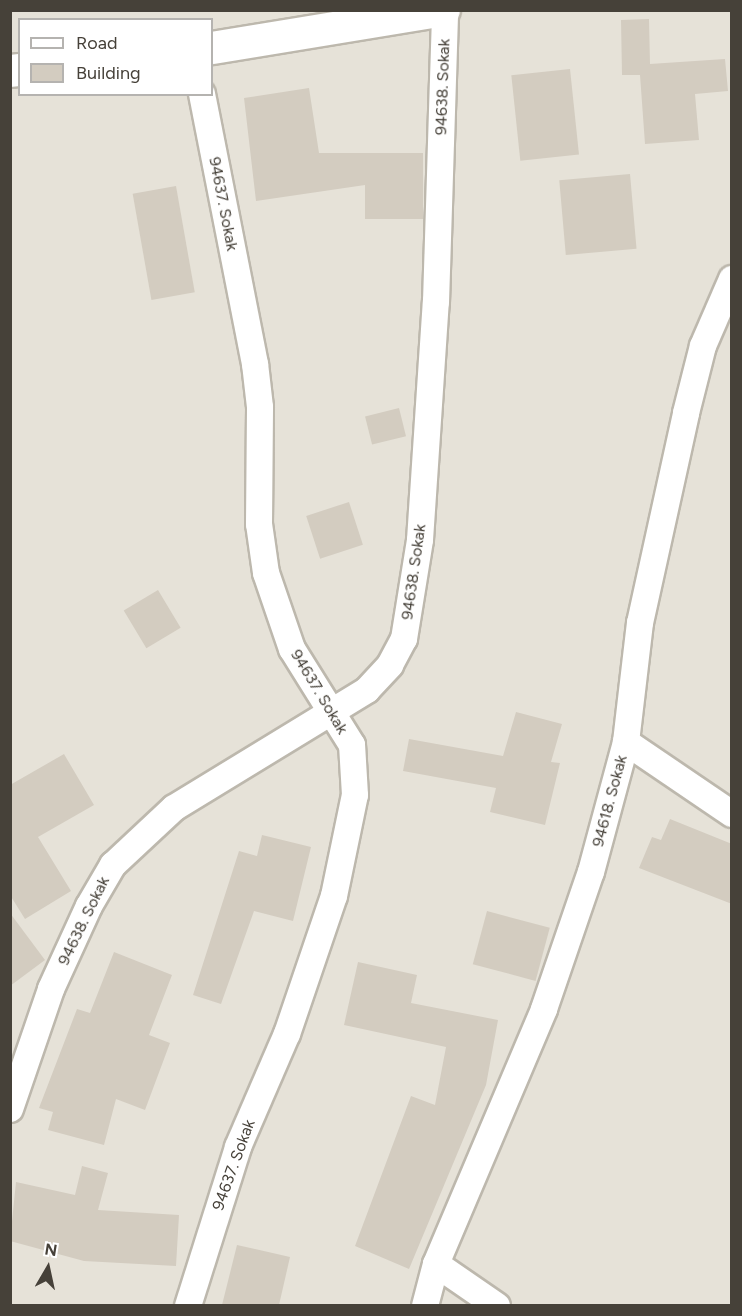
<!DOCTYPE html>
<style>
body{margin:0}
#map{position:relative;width:742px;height:1316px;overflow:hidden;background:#f3f0e9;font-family:Figtree,sans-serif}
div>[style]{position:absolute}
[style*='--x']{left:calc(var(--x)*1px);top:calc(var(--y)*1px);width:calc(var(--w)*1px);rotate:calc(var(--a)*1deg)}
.residential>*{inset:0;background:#e6e2d8}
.building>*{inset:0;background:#d3ccc0;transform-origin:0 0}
.roads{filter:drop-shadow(2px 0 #bdb8ad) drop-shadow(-2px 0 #bdb8ad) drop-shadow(0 2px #bdb8ad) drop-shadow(0 -2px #bdb8ad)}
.minor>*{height:26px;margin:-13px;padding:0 13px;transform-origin:13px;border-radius:13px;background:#fff}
.tertiary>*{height:32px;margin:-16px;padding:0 16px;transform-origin:16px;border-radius:16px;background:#fff}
span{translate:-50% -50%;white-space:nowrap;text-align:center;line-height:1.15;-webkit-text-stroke:4.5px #fff;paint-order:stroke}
.street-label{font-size:16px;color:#464139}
.frame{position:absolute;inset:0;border:12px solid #464139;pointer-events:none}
.legend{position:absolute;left:18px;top:18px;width:195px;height:78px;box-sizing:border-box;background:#fff;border:2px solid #b5b3b0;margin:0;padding:8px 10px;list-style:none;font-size:18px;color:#464139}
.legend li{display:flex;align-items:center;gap:12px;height:30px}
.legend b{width:30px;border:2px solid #b5b3b0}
.north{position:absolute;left:18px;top:1238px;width:60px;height:60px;-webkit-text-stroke:4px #fff;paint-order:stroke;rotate:9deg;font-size:16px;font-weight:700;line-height:24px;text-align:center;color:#464139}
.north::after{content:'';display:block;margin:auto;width:21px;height:27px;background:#464139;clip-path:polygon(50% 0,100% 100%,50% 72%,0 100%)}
</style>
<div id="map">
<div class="residential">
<i style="clip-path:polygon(evenodd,11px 11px,731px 11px,731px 1305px,11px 1305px,11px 11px,20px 20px,212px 20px,212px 94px,20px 94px,20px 20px)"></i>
</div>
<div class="building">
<i style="clip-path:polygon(649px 19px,650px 64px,725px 59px,728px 91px,695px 94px,699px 140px,645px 144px,640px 75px,622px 75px,621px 20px)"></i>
<i style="left:570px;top:69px;width:86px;height:59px;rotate:84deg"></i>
<i style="clip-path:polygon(309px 88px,319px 153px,423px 153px,423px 219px,365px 219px,365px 185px,256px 201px,244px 98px)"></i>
<i style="left:630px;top:174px;width:75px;height:71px;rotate:85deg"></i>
<i style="left:176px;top:186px;width:108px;height:44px;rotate:80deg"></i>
<i style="left:399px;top:408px;width:29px;height:35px;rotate:76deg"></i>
<i style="left:349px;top:502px;width:45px;height:45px;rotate:72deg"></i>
<i style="left:158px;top:590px;width:44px;height:40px;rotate:59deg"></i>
<i style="clip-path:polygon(516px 712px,562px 724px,551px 762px,560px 763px,545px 825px,490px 812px,496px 788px,403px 771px,409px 739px,503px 756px)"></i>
<i style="clip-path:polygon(64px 754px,94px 805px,38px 837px,71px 891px,25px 919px,10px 895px,10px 785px)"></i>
<i style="clip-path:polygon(670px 819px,732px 844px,732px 904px,639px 868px,652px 837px,661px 840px)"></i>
<i style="clip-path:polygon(262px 835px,311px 847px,293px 921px,254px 911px,221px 1004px,193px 995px,239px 851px,257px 856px)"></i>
<i style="left:487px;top:911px;width:65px;height:55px;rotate:15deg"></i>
<i style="clip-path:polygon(10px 913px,45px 960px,10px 986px)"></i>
<i style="clip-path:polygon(114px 952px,172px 975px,149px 1035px,170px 1043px,145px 1110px,116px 1099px,104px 1145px,48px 1130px,53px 1112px,39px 1108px,77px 1009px,90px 1013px)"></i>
<i style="clip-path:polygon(358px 962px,417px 975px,411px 1003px,498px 1020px,486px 1085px,409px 1269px,355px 1246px,411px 1096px,435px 1105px,446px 1047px,344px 1025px)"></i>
<i style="clip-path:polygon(82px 1166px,108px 1173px,98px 1210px,179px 1215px,176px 1266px,84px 1261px,10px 1241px,16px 1182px,75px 1195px)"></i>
<i style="clip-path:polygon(237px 1245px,290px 1257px,279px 1305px,222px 1305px)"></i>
</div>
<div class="roads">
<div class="minor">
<i style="--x:626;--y:742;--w:128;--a:34.2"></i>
<i style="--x:10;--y:1109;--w:127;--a:-71.1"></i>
<i style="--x:51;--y:989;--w:91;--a:-65.4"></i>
<i style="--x:89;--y:906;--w:48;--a:-59.7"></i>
<i style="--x:113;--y:865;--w:83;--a:-43.1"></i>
<i style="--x:174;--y:808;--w:226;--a:-31.4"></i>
<i style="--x:367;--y:690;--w:34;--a:-47"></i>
<i style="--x:390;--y:665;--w:30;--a:-62"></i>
<i style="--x:404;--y:639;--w:100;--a:-80.8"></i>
<i style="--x:420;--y:540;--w:239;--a:-86.2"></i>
<i style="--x:436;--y:302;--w:292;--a:-88.2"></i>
<i style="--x:436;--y:1264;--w:74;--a:34.5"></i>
<i style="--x:188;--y:1306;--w:167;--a:-72.5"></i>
<i style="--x:238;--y:1147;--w:123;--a:-66.6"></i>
<i style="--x:287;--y:1034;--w:146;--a:-71.2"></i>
<i style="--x:334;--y:896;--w:103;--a:-78.3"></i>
<i style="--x:355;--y:795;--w:50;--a:-93.4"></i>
<i style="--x:352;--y:745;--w:113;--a:-122"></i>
<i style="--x:292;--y:649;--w:80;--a:-108.9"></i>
<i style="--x:266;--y:573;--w:49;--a:-98.1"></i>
<i style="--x:259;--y:524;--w:117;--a:-89.5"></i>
<i style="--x:260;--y:407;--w:43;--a:-96.6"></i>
<i style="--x:255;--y:364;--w:275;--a:-101.1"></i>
<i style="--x:425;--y:1306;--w:43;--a:-75.3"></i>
<i style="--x:436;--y:1264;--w:277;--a:-67"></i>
<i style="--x:544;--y:1009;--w:145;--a:-71.1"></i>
<i style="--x:591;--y:872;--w:135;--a:-74.9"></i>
<i style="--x:626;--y:742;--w:120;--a:-83.3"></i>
<i style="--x:640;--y:623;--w:215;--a:-77.6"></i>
<i style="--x:686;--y:413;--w:69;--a:-75.8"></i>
<i style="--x:703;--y:346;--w:73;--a:-66.6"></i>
</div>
<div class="tertiary">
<i style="--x:212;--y:48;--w:235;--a:-9.3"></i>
<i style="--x:10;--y:71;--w:10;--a:-6"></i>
</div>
</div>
<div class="street-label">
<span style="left:443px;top:87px;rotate:-88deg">94638. Sokak</span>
<span style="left:223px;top:204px;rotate:79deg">94637. Sokak</span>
<span style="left:414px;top:572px;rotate:-82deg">94638. Sokak</span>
<span style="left:319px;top:692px;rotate:59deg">94637. Sokak</span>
<span style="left:610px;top:801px;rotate:-75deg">94618. Sokak</span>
<span style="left:84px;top:921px;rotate:-64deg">94638. Sokak</span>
<span style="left:234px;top:1165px;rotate:-70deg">94637. Sokak</span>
</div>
<div class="frame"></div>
<ul class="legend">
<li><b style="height:8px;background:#fff"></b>Road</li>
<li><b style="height:16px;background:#d3ccc0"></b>Building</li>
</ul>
<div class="north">N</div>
</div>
